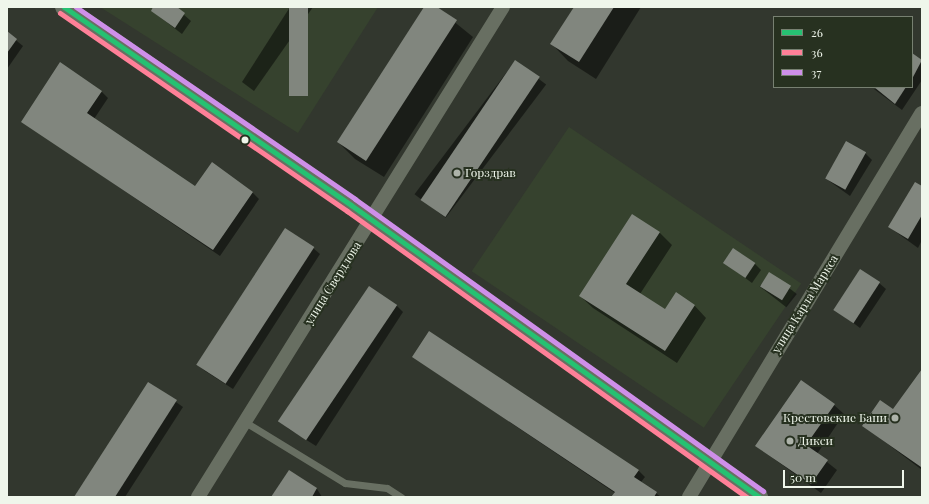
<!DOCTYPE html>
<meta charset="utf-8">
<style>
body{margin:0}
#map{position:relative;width:929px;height:504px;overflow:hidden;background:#32372e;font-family:"Playfair Display",serif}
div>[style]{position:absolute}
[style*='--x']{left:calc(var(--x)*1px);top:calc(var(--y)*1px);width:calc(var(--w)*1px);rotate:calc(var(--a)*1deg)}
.built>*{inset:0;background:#36422e;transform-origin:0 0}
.shadow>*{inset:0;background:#0007;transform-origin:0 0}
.building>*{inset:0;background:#81867e;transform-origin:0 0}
.service>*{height:7px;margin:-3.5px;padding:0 3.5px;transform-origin:3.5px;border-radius:3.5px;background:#686f62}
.minor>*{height:14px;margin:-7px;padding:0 7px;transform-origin:7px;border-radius:7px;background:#686f62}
.tertiary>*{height:18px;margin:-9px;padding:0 9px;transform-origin:9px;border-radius:9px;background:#686f62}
.bus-1>*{height:5px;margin:-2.5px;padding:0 2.5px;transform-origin:2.5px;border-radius:2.5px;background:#26c172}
.bus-2>*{height:5px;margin:-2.5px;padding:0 2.5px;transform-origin:2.5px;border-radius:2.5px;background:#ff8098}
.bus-3>*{height:5px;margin:-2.5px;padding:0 2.5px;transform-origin:2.5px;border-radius:2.5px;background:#ce8fe9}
.dots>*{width:11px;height:11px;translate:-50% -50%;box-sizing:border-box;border:2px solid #273120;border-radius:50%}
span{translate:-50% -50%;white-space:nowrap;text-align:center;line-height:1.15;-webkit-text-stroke:4px #273120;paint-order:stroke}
.poi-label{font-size:12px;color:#eff6eb}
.left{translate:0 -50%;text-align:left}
.right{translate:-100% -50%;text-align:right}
.street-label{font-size:12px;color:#eff6eb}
.frame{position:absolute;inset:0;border:8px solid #eff6eb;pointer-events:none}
.legend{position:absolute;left:773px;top:16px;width:140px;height:72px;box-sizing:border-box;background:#273120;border:1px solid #778071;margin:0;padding:5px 7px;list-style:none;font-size:12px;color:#eff6eb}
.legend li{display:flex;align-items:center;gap:8px;height:20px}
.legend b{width:20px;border:1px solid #778071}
.scale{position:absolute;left:783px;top:470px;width:121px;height:18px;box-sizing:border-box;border:2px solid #eff6eb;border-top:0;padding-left:5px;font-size:12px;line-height:14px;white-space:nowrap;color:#eff6eb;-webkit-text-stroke:3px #273120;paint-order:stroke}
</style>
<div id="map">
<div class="built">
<i style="clip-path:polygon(100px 7px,378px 7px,298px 133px)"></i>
<i style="left:569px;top:127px;width:280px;height:174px;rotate:34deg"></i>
</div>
<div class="shadow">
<i style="clip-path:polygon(155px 7px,175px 7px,191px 21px,182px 34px,152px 11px)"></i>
<i style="clip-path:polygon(290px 7px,313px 7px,254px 91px,242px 82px)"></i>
<i style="clip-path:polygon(425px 7px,436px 7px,473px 37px,384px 177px,355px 159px,338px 142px)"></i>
<i style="clip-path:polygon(575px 7px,641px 7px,596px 79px,568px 61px,552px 44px)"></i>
<i style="clip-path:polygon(7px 33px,23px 46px,7px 69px)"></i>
<i style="clip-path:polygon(912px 55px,922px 61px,922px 80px,902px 110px,874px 89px,912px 87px)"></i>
<i style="left:515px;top:61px;width:39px;height:167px;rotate:37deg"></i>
<i style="clip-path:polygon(102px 92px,108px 98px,94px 119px,195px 188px,252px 192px,259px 199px,220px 256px,23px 122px)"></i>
<i style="clip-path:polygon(865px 153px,872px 160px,850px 196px,825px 178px)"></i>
<i style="clip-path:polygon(922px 187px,922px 240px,918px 248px,889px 227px)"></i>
<i style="clip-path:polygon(659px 232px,672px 245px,640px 294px,665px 310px,694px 305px,706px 318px,677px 363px,593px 308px,580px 296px)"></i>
<i style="clip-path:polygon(313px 248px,320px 254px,233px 389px,205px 371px,198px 365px)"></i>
<i style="clip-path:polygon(725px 263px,754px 263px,761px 270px,752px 283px)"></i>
<i style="left:770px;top:273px;width:34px;height:17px;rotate:38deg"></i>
<i style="clip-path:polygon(879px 283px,886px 289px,860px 328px,835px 309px)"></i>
<i style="clip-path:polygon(396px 305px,403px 312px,316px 446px,289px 429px,282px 423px)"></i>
<i style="clip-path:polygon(413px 357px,638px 470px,645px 477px,641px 482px,661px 497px,613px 497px,615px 493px)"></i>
<i style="clip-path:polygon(922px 371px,922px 470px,864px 426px,894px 411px)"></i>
<i style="clip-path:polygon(149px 383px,183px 407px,125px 497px,75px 497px)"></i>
<i style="clip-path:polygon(834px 405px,844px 414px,817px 454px,837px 470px,821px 493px,756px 446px)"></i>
<i style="clip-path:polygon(289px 471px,317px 489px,322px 497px,272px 497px)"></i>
</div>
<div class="building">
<i style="clip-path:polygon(153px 7px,177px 7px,185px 13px,175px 28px,151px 11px)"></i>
<i style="left:289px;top:7px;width:19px;height:89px"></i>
<i style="clip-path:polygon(424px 7px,437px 7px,457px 20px,366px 161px,337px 142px)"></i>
<i style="clip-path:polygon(574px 7px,614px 7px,579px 62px,550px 44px)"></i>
<i style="clip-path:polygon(7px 31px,17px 39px,7px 53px)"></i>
<i style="clip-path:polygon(912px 53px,922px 60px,912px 79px)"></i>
<i style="left:515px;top:60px;width:30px;height:169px;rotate:34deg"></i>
<i style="clip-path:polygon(60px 62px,102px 91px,87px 113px,195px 186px,212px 162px,253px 192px,213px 250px,21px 122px)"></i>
<i style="clip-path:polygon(874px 87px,906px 87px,895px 104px)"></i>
<i style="left:846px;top:141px;width:23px;height:43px;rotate:29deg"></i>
<i style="clip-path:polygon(915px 182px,922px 186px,922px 215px,908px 239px,888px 227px)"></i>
<i style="clip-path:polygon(632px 214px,660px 232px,626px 284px,665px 309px,676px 292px,695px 305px,665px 351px,579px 296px)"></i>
<i style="left:285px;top:228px;width:35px;height:163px;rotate:33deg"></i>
<i style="left:733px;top:248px;width:27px;height:18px;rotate:34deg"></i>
<i style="left:860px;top:269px;width:24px;height:49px;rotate:33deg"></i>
<i style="left:769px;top:272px;width:26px;height:17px;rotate:32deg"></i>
<i style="left:369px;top:286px;width:34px;height:163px;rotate:34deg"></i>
<i style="clip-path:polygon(429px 331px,639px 470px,634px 477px,657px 492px,654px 497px,611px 497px,615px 492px,412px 357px)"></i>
<i style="clip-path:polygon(922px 369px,922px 466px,921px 467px,862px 426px,880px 400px,893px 409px)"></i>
<i style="clip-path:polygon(801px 380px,835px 404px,806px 445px,828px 460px,811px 484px,755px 446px)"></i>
<i style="clip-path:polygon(148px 382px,177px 400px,115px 497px,74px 497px)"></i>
<i style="clip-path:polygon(289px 470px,317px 488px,312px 497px,271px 497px)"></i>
</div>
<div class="service">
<i style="--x:245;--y:422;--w:117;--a:31.4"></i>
<i style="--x:345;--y:483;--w:42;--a:6.8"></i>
<i style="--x:387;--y:488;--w:17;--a:33"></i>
</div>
<div class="minor">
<i style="--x:198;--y:497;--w:577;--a:-58.1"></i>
<i style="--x:689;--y:497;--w:449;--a:-58.8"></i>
</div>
<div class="tertiary">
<i style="--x:64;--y:7;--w:349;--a:34.6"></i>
<i style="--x:351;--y:205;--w:502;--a:35.59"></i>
</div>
<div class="bus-1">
<i style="--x:64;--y:7;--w:349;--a:34.6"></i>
<i style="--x:351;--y:205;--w:502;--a:35.59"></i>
</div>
<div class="bus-2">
<i style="--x:60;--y:13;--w:349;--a:34.6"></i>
<i style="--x:347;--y:211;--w:492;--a:35.6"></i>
</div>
<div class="bus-3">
<i style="--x:76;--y:7;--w:339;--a:34.5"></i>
<i style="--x:355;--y:199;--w:502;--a:35.59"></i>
</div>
<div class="dots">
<i style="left:245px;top:140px;background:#eff6eb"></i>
<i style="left:457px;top:173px;background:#adb3a9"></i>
<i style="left:895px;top:418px;background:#adb3a9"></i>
<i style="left:790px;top:441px;background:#adb3a9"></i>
</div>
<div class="poi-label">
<span class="left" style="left:465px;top:173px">Горздрав</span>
<span class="right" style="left:887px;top:418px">Крестовские Бани</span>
<span class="left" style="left:798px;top:441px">Дикси</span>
</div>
<div class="street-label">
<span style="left:333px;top:283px;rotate:-58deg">улица Свердлова</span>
<span style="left:805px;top:304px;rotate:-58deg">улица Карла Маркса</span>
</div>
<div class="frame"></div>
<ul class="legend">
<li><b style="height:5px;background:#26c172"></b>26</li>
<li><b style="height:5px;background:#ff8098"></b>36</li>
<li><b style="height:5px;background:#ce8fe9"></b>37</li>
</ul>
<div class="scale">50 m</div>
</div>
